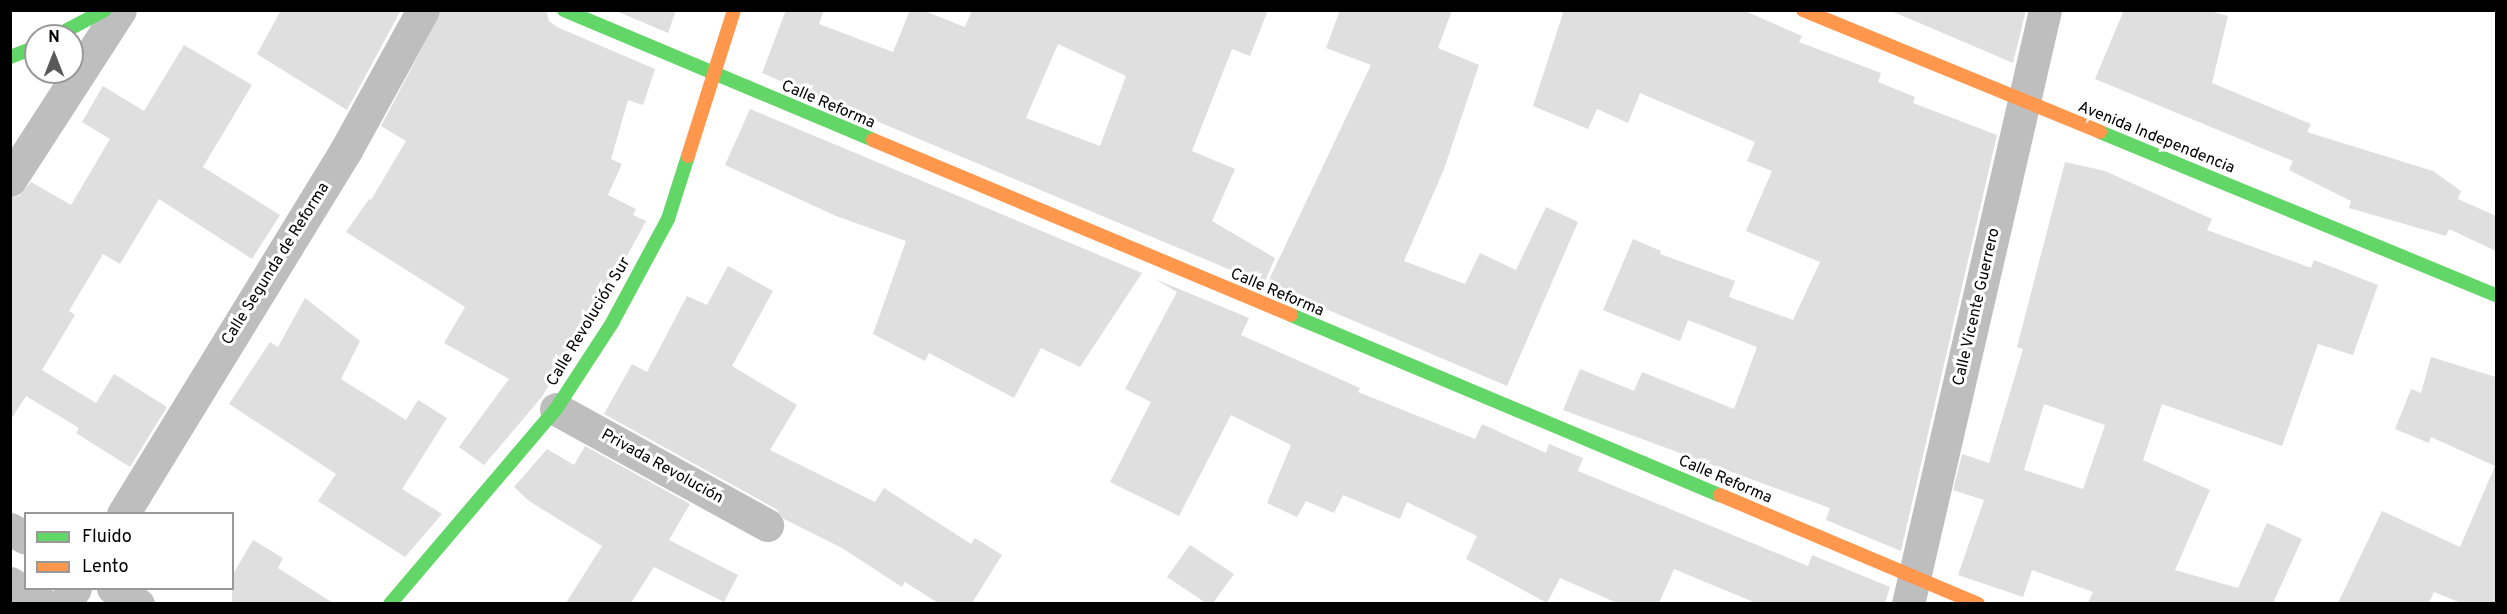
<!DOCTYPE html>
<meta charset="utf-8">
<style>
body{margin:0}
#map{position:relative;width:2507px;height:614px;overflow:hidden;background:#fff;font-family:Overpass,sans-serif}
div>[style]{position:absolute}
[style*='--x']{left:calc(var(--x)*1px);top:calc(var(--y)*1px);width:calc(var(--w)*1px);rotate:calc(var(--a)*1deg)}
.building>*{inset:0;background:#dfdfdf}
.street>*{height:33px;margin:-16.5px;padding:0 16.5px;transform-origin:16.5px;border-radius:16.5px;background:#bebebe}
.fast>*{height:14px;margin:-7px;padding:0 7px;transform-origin:7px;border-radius:7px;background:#63d668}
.slow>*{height:14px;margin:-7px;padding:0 7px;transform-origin:7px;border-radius:7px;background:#ff974d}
span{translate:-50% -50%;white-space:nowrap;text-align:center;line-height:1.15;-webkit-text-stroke:6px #fff;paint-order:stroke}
.street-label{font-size:16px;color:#000}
.frame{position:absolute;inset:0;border:12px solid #000;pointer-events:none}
.legend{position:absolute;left:24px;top:512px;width:210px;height:78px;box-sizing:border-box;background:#fff;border:2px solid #999;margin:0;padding:8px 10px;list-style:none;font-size:18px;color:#000}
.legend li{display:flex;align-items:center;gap:12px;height:30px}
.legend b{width:30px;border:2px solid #999}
.north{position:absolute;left:24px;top:24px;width:60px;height:60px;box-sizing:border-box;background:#fff;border:2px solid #999;border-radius:50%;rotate:0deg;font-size:16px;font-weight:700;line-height:24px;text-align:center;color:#000}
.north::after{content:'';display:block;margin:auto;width:21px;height:27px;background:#595959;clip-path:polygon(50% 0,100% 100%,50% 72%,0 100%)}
</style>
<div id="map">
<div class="building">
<i style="clip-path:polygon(281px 10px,401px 10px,347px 110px,257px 54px)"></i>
<i style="clip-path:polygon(442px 10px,546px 10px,549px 21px,557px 27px,655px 69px,643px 105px,628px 100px,611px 159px,622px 164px,608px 195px,636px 209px,633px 215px,646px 221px,602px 302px,541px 398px,484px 465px,459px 447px,509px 379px,444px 343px,465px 307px,346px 232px,369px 199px,371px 200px,406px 141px,381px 126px)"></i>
<i style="clip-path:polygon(614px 10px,676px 10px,668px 33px)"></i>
<i style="clip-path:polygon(evenodd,786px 10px,824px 10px,819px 24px,893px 52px,910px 10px,922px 10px,965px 27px,972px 10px,1268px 10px,1250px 56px,1232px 49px,1192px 151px,1235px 169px,1212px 221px,1275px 258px,1264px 284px,762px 73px,786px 10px,1058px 44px,1126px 76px,1100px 146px,1026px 118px,1058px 44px)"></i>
<i style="clip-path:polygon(1340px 10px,1452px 10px,1438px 48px,1479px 65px,1444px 169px,1404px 261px,1465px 284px,1480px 253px,1516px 270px,1546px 207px,1578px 222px,1507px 386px,1267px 284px,1371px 65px,1326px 48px)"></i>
<i style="clip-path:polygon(1564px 10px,1743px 10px,1802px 36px,1799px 42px,1881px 73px,1878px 82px,1915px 97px,1913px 103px,1997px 135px,1901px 551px,1826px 520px,1830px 508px,1563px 410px,1580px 369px,1634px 391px,1642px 372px,1734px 409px,1757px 347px,1688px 320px,1680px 341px,1603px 310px,1633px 239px,1661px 251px,1660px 254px,1735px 281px,1729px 297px,1793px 320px,1820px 262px,1746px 231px,1772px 171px,1747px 161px,1755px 142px,1640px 93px,1628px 123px,1597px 109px,1588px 129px,1533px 106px)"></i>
<i style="clip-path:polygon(1889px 10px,2026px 10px,2013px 63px)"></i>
<i style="clip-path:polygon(2124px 10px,2207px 10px,2228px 16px,2212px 83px,2311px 124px,2307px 132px,2433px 171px,2461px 191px,2458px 199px,2496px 216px,2496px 251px,2449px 229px,2446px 236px,2349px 208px,2351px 201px,2289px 170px,2293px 161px,2095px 79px)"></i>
<i style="clip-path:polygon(184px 45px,252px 85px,203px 167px,280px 215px,252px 259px,159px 199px,120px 264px,103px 254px,69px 311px,75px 315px,42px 370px,96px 403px,114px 374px,167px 407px,130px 467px,76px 433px,79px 428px,26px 396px,10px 421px,10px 198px,19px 196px,31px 182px,71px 205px,110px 139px,82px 122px,103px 86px,144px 111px)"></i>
<i style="clip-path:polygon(750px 109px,1142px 273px,1080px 367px,1041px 348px,1014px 398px,929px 353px,925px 361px,873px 334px,906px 241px,836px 216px,725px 165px)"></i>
<i style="clip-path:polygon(evenodd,2065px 162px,2105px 171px,2212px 219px,2207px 230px,2311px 268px,2314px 260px,2378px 285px,2353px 355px,2318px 344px,2282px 446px,2162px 404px,2143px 460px,2210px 490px,2175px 570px,2238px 588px,2267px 523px,2302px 539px,2273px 603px,2088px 603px,2093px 592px,2032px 570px,2023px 597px,1958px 575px,1984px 500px,1953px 490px,1962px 454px,1989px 463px,2023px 349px,2017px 347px,2065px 162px,2044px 404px,2105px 425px,2083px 489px,2024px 470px,2044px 404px)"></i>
<i style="clip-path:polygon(728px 266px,773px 291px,732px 366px,797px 405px,770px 450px,875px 502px,884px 488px,971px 544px,975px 538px,1002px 555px,972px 603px,938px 603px,905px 582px,902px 587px,842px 548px,784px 519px,776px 509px,604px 414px,632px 364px,647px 372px,687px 296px,707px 305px)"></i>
<i style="clip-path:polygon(1155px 279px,1249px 318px,1241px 335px,1360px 388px,1358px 392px,1475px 439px,1482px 424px,1546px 453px,1549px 444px,1583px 458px,1578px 471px,1808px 566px,1812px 555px,1890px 587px,1885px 603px,1756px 603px,1674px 569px,1659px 603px,1617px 603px,1560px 578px,1547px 603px,1466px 559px,1477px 536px,1407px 502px,1400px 519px,1343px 495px,1334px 513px,1306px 501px,1297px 517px,1267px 503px,1291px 445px,1231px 415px,1179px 516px,1110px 482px,1151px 402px,1125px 389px,1177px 292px)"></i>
<i style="clip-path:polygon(305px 298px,360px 341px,341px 379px,406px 420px,418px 400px,447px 418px,402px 489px,442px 514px,405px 557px,318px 501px,336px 474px,229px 404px,270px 342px,278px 347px)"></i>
<i style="clip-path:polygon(2431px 357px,2496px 377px,2496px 603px,2461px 603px,2434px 592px,2429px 603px,2338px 603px,2382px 511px,2460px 547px,2495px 466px,2431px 437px,2429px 443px,2395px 429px,2411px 389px,2421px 393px)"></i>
<i style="clip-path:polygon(585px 446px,690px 504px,669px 540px,738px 575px,724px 602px,654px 567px,631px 603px,566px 603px,602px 546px,529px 501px,514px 487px,547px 449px,574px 465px)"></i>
<i style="clip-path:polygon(253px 540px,283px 558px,278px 568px,333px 603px,232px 603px,232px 576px)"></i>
<i style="clip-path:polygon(1190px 545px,1234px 574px,1213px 603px,1206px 603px,1167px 577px)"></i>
</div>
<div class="street">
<i style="--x:10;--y:180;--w:202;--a:-57.1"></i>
<i style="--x:556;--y:409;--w:241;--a:28.8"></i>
<i style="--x:123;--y:514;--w:427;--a:-58.5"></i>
<i style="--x:346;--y:150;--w:160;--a:-61.2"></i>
<i style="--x:10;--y:529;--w:18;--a:29"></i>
<i style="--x:10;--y:583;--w:40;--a:32"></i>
<i style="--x:113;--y:588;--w:30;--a:33"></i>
<i style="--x:64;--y:604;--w:19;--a:-55"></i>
<i style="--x:1908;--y:604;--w:610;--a:-77.01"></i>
</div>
<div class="fast">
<i style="--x:564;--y:10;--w:335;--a:22.8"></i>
<i style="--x:56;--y:36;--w:55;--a:-28"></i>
<i style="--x:10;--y:57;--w:28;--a:-21"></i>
<i style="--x:2100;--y:132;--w:428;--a:22.4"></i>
<i style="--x:1291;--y:315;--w:465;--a:22.8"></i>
<i style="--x:390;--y:604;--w:256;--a:-49.6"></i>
<i style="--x:556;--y:409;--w:103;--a:-56.9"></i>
<i style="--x:612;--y:323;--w:118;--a:-61.7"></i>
<i style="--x:668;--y:219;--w:66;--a:-72.4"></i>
</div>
<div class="slow">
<i style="--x:1803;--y:10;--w:321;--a:22.3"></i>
<i style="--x:873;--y:140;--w:453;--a:22.7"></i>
<i style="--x:688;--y:156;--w:153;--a:-72.5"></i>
<i style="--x:1720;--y:495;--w:280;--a:22.9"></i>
</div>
<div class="street-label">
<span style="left:828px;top:105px;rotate:23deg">Calle Reforma</span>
<span style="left:2156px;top:138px;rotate:22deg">Avenida Independencia</span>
<span style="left:276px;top:264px;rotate:-58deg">Calle Segunda de Reforma</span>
<span style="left:1277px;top:293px;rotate:23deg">Calle Reforma</span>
<span style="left:1977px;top:307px;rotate:-77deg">Calle Vicente Guerrero</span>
<span style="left:589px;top:322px;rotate:-59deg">Calle Revolución Sur</span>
<span style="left:662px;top:467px;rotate:29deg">Privada Revolución</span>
<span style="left:1725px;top:480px;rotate:23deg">Calle Reforma</span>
</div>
<div class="frame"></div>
<ul class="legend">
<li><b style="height:8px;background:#63d668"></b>Fluido</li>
<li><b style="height:8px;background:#ff974d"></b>Lento</li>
</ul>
<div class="north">N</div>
</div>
